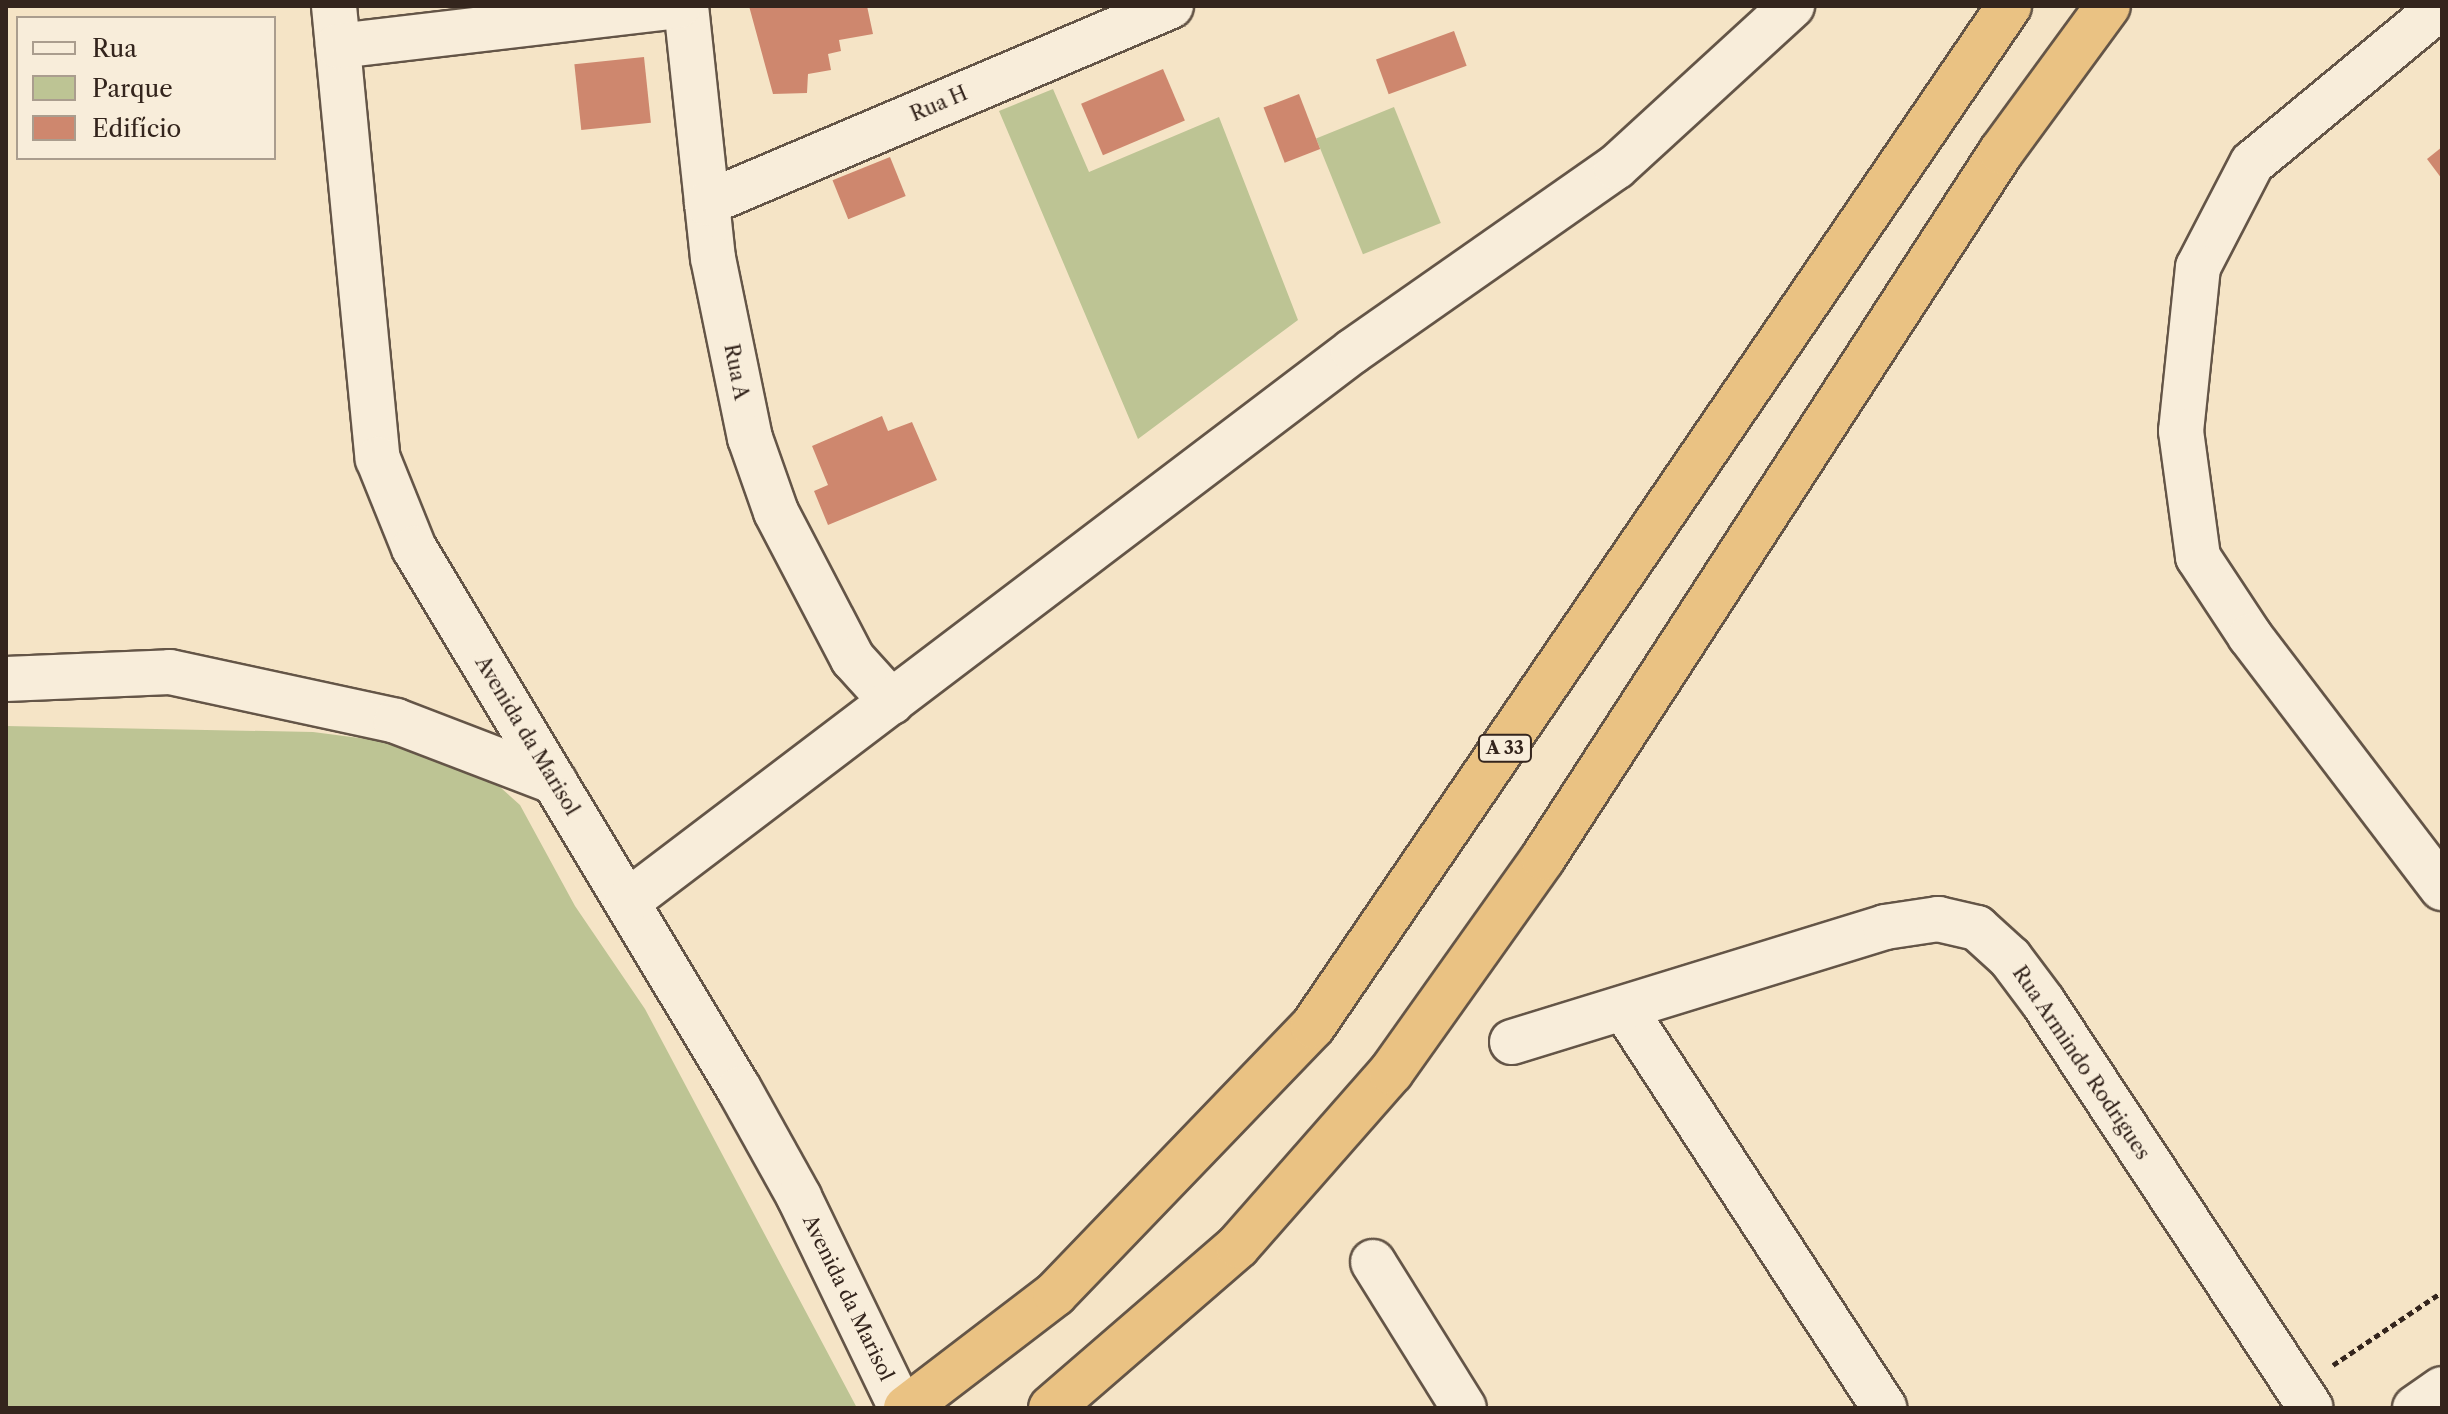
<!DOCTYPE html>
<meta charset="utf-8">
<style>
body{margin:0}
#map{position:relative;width:2448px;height:1414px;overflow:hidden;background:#f5e4c6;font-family:"Libre Caslon Text",serif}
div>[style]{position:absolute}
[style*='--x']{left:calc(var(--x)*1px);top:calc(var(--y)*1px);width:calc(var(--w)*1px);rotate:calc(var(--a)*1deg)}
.green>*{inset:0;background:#bdc494;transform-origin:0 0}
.building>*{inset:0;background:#ce876e;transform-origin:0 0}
.path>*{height:5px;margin-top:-2.5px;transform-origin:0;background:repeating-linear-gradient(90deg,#34251d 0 6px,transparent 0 10px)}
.roads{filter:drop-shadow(2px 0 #645547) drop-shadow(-2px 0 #645547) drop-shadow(0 2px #645547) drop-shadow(0 -2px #645547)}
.minor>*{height:44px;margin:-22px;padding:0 22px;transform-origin:22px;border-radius:22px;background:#f8edda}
.highway>*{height:44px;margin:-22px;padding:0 22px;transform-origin:22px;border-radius:22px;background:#eac283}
span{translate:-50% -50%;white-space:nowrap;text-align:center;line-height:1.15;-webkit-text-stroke:7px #f8edda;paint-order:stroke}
.shield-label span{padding:2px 6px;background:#f8edda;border:2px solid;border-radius:6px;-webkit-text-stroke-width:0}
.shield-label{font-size:18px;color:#34251d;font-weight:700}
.street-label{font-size:20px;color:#34251d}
.frame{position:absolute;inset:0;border:8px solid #34251d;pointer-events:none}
.legend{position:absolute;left:16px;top:16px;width:260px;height:144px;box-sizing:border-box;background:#f8edda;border:2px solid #aa9d8e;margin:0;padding:10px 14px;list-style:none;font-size:24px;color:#34251d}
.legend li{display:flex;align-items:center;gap:16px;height:40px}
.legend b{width:40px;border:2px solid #aa9d8e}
</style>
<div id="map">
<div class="green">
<i style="clip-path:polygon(1053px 89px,1089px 172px,1219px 117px,1298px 320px,1138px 439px,999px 111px)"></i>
<i style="left:1394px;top:107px;width:125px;height:84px;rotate:68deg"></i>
<i style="clip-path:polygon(6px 726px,313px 732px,460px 751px,520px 805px,575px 906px,645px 1009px,857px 1408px,6px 1408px)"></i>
</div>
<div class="building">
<i style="clip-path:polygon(749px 6px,867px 6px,873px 34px,839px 40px,841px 51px,828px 54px,831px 70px,808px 74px,807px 93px,773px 94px)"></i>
<i style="left:1454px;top:31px;width:37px;height:83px;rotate:70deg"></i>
<i style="left:644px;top:57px;width:66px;height:70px;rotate:84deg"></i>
<i style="left:1163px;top:69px;width:56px;height:89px;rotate:67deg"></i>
<i style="left:1299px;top:94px;width:59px;height:38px;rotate:69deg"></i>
<i style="clip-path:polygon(2442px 147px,2442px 179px,2427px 159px)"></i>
<i style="left:890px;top:157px;width:42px;height:62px;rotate:68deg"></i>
<i style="clip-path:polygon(882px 416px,888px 431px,912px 422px,937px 480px,828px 525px,814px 491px,828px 485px,812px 446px)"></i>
</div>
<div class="path">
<i style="--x:2333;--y:1365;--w:131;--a:-33.8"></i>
</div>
<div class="roads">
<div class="minor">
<i style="--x:334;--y:6;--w:455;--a:84.5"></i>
<i style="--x:378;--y:459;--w:96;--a:68"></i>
<i style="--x:414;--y:548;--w:631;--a:59.01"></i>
<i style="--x:739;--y:1089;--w:124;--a:60.9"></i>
<i style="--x:799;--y:1197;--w:234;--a:64.2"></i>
<i style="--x:686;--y:6;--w:253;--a:83.9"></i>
<i style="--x:713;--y:258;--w:184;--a:78.4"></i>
<i style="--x:750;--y:438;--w:78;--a:70.6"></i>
<i style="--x:776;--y:512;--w:166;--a:62.4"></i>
<i style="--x:853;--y:659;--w:58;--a:47.8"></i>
<i style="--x:2442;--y:6;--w:246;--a:140.4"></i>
<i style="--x:2252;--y:163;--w:117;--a:117.4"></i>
<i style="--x:2198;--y:267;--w:165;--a:95.9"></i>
<i style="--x:2181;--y:431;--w:127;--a:82.3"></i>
<i style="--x:2198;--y:557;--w:95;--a:56.6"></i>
<i style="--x:2250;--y:636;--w:317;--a:52.7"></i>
<i style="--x:338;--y:46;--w:343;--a:-6.7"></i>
<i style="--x:707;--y:203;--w:504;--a:-23"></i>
<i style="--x:6;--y:679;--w:164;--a:-2.4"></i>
<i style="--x:170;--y:672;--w:231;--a:12.2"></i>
<i style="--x:396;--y:721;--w:170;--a:21"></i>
<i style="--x:627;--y:902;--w:911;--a:-37.2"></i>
<i style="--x:1353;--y:351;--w:321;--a:-35"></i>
<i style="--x:1616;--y:167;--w:239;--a:-42.5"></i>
<i style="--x:1625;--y:1010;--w:475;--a:56.9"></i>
<i style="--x:1512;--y:1042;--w:390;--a:-17.1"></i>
<i style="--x:1885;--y:927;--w:54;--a:-8.6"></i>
<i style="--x:1938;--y:919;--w:40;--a:13"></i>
<i style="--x:1977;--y:928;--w:45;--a:42.3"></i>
<i style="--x:2010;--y:958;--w:55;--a:53.1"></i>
<i style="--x:2043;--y:1002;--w:486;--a:56.6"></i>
<i style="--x:1373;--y:1262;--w:172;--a:58.1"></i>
<i style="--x:2415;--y:1408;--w:33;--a:-35"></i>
</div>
<div class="highway">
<i style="--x:906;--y:1408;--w:188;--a:-37.4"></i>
<i style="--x:1055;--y:1294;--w:372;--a:-46.1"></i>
<i style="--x:1313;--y:1026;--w:1235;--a:-55.69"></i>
<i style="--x:1051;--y:1408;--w:247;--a:-40.9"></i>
<i style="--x:1238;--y:1246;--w:232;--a:-48.7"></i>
<i style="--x:1391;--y:1072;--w:262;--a:-54.6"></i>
<i style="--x:1543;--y:858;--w:842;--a:-57.03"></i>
<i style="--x:2001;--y:152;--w:181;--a:-53.8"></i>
</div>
</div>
<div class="shield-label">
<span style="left:1505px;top:748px">A 33</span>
</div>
<div class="street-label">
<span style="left:939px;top:104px;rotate:-23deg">Rua H</span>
<span style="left:736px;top:372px;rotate:79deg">Rua A</span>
<span style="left:527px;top:736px;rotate:59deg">Avenida da Marisol</span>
<span style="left:2081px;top:1063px;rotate:56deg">Rua Armindo Rodrigues</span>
<span style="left:848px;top:1298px;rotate:64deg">Avenida da Marisol</span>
</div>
<div class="frame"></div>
<ul class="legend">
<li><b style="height:10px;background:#f8edda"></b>Rua</li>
<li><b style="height:22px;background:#bdc494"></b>Parque</li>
<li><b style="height:22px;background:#ce876e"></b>Edifício</li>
</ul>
</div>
